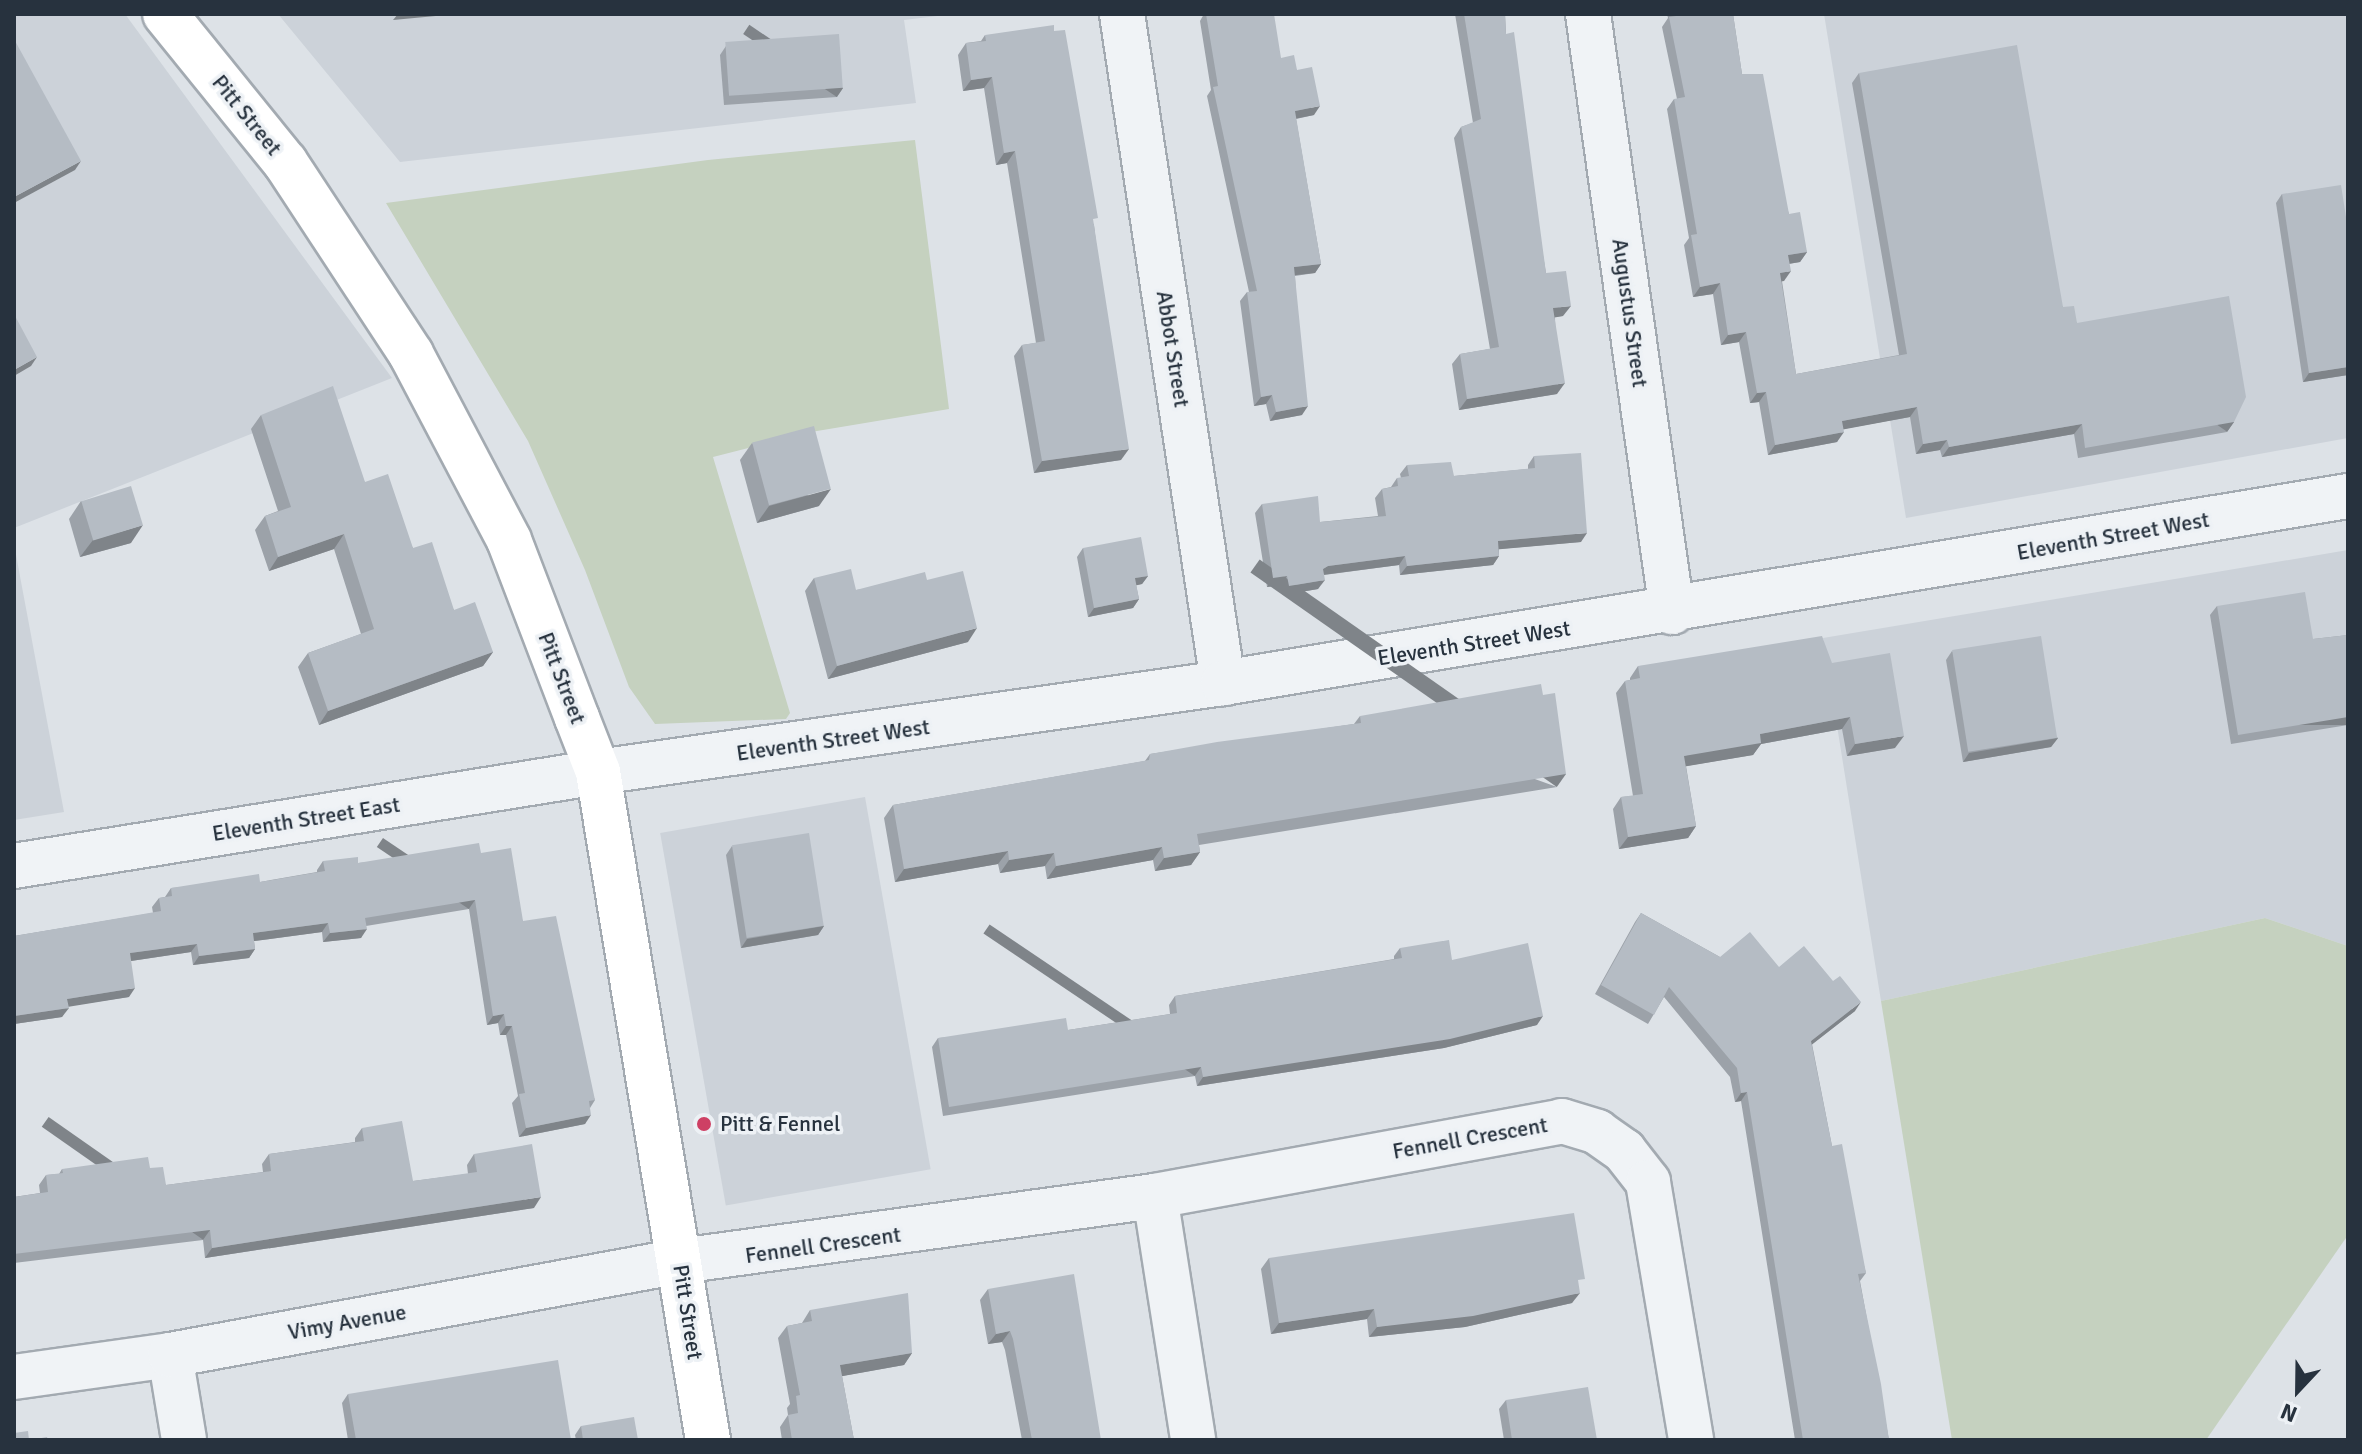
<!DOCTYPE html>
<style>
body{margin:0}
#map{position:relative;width:2362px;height:1454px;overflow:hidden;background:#dde2e7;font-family:Signika,sans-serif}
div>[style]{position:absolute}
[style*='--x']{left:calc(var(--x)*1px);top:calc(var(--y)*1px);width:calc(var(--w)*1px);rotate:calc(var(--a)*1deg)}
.built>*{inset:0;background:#ccd2d9;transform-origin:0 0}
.green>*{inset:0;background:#c5d1bf}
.roads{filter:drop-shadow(2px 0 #a3aab1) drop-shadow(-2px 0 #a3aab1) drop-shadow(0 2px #a3aab1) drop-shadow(0 -2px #a3aab1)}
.street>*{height:44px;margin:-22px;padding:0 22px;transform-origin:22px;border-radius:22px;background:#f0f3f6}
.secondary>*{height:44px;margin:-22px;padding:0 22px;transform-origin:22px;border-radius:22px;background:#fff}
.wall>*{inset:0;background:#9ca2a9}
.shaded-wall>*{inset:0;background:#7f8489;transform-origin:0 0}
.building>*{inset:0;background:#b5bcc4;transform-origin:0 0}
.dots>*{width:22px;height:22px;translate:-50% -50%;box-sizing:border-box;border:4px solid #edf1f5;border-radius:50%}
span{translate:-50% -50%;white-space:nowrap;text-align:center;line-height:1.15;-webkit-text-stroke:7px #edf1f5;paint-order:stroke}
.street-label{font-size:22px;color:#27323e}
.poi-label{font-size:22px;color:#27323e}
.left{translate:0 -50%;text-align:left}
.frame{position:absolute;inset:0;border:16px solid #27323e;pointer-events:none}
.north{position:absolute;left:2258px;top:1350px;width:80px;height:80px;-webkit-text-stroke:6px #edf1f5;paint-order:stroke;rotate:202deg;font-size:22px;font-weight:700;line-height:32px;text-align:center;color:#27323e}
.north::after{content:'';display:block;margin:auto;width:28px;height:36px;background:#27323e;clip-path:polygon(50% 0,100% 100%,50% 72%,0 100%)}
</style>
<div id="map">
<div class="built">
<i style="clip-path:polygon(14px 14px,125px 14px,392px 378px,14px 528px)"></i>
<i style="clip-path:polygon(278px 14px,954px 14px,904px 20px,916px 103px,400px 162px)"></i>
<i style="clip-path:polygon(1824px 14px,2348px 14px,2348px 438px,1906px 518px)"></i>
<i style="clip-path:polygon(14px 544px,64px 812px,14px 820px)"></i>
<i style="clip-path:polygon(2348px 550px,2348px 946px,2265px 918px,1881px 1001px,1823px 638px)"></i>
<i style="left:865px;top:797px;width:378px;height:208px;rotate:80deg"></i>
</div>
<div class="green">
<i style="clip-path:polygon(915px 140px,949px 409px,811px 432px,713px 457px,790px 713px,786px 719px,655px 724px,629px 687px,585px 570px,528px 441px,386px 203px,708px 160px)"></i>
<i style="clip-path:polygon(2265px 918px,2348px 946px,2348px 1235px,2206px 1440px,1952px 1440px,1881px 1001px)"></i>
</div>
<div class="roads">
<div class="street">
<i style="--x:1122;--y:14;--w:677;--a:81.41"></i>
<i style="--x:1588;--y:14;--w:604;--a:82"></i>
<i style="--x:14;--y:866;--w:592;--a:-9.14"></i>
<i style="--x:598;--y:772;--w:631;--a:-8.1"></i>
<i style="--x:1223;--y:683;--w:1140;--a:-9.44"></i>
<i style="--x:1155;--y:1196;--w:247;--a:81.1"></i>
<i style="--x:170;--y:1355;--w:86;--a:80.6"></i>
<i style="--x:14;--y:1377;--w:158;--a:-8"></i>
<i style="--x:170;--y:1355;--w:519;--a:-10.44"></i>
<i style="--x:680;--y:1261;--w:479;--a:-7.8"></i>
<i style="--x:1155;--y:1196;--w:414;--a:-10.4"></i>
<i style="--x:1562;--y:1121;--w:37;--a:17"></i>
<i style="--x:1597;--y:1132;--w:33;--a:35"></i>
<i style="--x:1624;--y:1151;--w:39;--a:52"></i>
<i style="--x:1648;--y:1182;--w:262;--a:80.5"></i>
</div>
<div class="secondary">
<i style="--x:165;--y:14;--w:191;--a:51"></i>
<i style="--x:285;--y:162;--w:230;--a:56.7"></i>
<i style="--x:411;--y:354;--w:210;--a:62.2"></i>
<i style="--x:509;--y:540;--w:191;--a:69.1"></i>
<i style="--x:577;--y:718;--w:58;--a:68.7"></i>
<i style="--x:598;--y:772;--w:677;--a:80.65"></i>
</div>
</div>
<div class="wall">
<i style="clip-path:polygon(1204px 14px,1281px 58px,1297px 70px,1314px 115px,1296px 119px,1321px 264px,1315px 273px,1295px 276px,1302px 415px,1270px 421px,1266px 404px,1254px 406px,1240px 301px,1247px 292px,1249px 292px,1207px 96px,1211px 90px,1200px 21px)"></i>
<i style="clip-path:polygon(1455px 14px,1505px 14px,1506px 34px,1546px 273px,1563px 316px,1555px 317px,1557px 394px,1459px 410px,1452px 364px,1460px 354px,1490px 349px,1454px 138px,1461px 127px,1473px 123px)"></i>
<i style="clip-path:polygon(1667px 14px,1733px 14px,1742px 74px,1789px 214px,1807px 252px,1800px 262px,1789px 264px,1784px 281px,1782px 281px,1796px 374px,1899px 355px,1852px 83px,1859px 73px,2077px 323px,2234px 422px,2227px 432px,2078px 458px,2074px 434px,1942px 457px,1940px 450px,1916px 454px,1910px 417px,1843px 429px,1837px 442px,1768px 455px,1759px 402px,1750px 403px,1739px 342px,1721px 345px,1713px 294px,1693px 297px,1684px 245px,1689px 238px,1667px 109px,1674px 99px,1677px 99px,1662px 27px,1668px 18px)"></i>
<i style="clip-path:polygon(985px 35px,1094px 225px,1121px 460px,1034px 473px,1014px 356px,1022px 345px,1036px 343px,1007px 163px,996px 165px,984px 88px,963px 91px,958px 55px,966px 43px,981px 41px)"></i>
<i style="clip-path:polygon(726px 46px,843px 88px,837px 97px,724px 105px,720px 55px)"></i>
<i style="clip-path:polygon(2282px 194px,2348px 230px,2348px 375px,2303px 382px,2276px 203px)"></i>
<i style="clip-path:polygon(261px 415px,365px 482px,413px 548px,454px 610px,493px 652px,483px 666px,319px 725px,298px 667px,308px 653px,361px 634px,334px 549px,269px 571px,255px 530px,265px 516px,278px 511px,251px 429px)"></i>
<i style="clip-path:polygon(752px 443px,819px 506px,757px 523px,740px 460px)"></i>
<i style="clip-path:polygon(1534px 456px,1581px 542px,1499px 549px,1499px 556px,1493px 565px,1400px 575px,1399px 565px,1324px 575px,1318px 589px,1283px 595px,1281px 585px,1267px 587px,1255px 513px,1262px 504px,1320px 522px,1378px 516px,1375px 498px,1382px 489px,1391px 487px,1397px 478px,1401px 478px,1400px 474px,1407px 465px,1454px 476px,1528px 469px,1528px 465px)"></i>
<i style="clip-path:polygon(81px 501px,131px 543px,80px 557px,69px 519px)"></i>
<i style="clip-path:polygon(1083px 548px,1148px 576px,1142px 584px,1136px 585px,1139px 599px,1133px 608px,1088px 617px,1077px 557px)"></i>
<i style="clip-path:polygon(814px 578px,856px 590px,927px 580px,968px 642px,828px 679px,805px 591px)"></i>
<i style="clip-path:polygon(2217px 606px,2313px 639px,2348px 635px,2348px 725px,2231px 744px,2210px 615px)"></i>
<i style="clip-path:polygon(1952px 651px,2058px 738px,2051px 747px,1963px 762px,1946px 660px)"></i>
<i style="clip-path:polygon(1832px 663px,1895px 748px,1847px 756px,1842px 729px,1761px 744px,1753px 755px,1686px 766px,1696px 826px,1688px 838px,1619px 849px,1613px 809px,1621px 797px,1633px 796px,1616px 693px,1625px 681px,1630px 680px,1630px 678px,1638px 666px)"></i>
<i style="clip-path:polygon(1360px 716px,1557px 787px,1199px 845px,1200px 852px,1191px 865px,1155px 871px,1153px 860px,1047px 879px,1045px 866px,1000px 873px,998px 864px,895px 882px,884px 818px,893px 805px,1145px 761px,1150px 754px,1354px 724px)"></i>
<i style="clip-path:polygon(732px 846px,824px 926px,818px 935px,741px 948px,726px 855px)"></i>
<i style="clip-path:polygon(481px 853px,523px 921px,595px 1100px,590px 1108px,585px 1124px,519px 1137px,512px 1103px,518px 1096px,506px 1035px,500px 1035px,498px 1023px,487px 1025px,469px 909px,366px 926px,361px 938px,323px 942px,322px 932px,254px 941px,255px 949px,249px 958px,193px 965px,191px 952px,131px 961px,129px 997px,68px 1006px,62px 1017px,14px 1024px,14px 936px,153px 913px,152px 907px,159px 898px,165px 897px,171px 888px,260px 882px,317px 872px,317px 870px,323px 861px,358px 863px)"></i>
<i style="clip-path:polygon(1641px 913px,1720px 957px,1779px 967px,1855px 1011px,1812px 1044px,1832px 1146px,1866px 1273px,1860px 1281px,1889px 1440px,1795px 1440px,1741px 1101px,1735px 1102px,1730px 1077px,1664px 997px,1648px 1024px,1595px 994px,1635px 922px)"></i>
<i style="clip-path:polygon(1400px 948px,1452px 960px,1537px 1025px,1444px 1048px,1197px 1086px,1195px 1076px,943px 1116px,932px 1047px,938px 1038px,1068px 1030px,1170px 1014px,1169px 1005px,1175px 996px,1394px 959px,1394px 956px)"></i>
<i style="clip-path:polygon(362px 1128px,413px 1181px,468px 1174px,467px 1165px,474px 1154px,534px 1208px,205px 1258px,203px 1240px,14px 1263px,14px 1197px,40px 1193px,39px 1185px,46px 1175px,59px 1174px,62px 1169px,150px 1168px,166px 1185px,263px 1172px,262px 1164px,269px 1154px,355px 1142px,355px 1138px)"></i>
<i style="clip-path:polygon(1269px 1258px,1579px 1287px,1572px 1303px,1465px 1327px,1369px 1337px,1367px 1319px,1271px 1334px,1261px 1269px)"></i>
<i style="clip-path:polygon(988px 1289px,1101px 1440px,1022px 1440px,1005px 1350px,1002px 1342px,988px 1344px,980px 1300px)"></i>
<i style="clip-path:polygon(810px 1310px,912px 1353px,904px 1365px,842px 1376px,854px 1440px,782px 1440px,780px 1427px,788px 1415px,787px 1408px,790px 1404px,778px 1338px,787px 1326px,802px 1323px)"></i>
<i style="clip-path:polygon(348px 1394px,571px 1440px,348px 1440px,342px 1403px)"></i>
<i style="clip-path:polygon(1506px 1400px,1597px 1440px,1504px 1440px,1499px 1409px)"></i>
<i style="clip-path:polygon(581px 1426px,638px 1440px,576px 1440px,575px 1435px)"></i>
</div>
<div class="shaded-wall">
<i style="clip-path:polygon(398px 14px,457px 14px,393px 20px)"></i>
<i style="clip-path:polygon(992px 77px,984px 88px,963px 91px,971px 80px)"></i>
<i style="left:843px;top:88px;width:11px;height:113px;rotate:124deg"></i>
<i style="clip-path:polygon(1320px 106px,1314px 115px,1289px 120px,1295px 111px)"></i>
<i style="clip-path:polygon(1015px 151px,1007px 163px,996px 165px,1004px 153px)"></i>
<i style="clip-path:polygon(81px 161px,75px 170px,14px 203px,14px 197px)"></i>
<i style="clip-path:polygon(1807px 252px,1800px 262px,1781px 265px,1788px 255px)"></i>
<i style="clip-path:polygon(1321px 264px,1315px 273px,1287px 276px,1294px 267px)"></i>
<i style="clip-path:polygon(1791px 271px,1784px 281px,1773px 283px,1780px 273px)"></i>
<i style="clip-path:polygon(1720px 283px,1713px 294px,1693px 297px,1700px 287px)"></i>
<i style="clip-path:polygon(1571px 306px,1563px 316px,1546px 319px,1553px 308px)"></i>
<i style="clip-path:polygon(1746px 332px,1739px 342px,1721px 345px,1728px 335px)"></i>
<i style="clip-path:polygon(37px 357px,31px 366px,14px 376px,14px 370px)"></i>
<i style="clip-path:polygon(2348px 367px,2348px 375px,2303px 382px,2309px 373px)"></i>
<i style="clip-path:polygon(1565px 383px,1557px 394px,1459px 410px,1467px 399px)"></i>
<i style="clip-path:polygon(1766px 392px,1759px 402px,1750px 403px,1757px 393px)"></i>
<i style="clip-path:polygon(1272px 395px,1266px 404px,1254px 406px,1261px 397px)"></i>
<i style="clip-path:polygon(1308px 406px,1302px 415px,1270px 421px,1276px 412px)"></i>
<i style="clip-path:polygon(1917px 407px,1910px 417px,1835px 431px,1842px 421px)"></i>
<i style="left:2234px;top:422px;width:12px;height:151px;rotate:125deg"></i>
<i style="clip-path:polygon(2082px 424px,2074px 434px,1942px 457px,1949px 447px)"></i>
<i style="clip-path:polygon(1844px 432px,1837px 442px,1768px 455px,1775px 445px)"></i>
<i style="clip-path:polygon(1947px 440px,1940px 450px,1916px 454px,1923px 444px)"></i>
<i style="clip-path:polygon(1129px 449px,1121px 460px,1034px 473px,1042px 461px)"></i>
<i style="clip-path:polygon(831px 489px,819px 506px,757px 523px,769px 506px)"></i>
<i style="clip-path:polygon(143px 525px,131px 543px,80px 557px,93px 540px)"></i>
<i style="clip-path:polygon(1587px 533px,1581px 542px,1491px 550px,1498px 541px)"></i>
<i style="clip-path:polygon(344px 534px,334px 549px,269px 571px,278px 557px)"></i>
<i style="clip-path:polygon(1405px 556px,1399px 565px,1322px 575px,1323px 569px,1328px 566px)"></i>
<i style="clip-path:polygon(1499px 556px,1493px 565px,1400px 575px,1407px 566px)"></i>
<i style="clip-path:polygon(1148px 576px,1142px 584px,1129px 587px,1135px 578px)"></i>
<i style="clip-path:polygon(1287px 576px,1281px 585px,1267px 587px,1273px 578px)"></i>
<i style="clip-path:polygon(1325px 580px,1318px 589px,1283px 595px,1289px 586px)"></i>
<i style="clip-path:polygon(1139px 599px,1133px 608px,1088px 617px,1094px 608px)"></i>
<i style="clip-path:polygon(977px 628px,968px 642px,828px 679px,837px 666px)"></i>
<i style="clip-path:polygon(493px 652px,483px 666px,319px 725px,328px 711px)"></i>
<i style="clip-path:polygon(1850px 717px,1842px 729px,1761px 744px,1753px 755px,1676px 768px,1684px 756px,1760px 734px)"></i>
<i style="left:2348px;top:717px;width:8px;height:111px;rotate:90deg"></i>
<i style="clip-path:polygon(1904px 736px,1895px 748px,1847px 756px,1855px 744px)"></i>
<i style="clip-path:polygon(2058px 738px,2051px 747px,1963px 762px,1969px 753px)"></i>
<i style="left:1566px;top:774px;width:16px;height:374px;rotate:125deg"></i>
<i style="clip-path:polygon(1696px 826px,1688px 838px,1619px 849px,1628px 837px)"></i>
<i style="clip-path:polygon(1162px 847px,1153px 860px,1047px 879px,1056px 866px)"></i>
<i style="clip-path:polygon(1008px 851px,998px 864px,895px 882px,904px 869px)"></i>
<i style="clip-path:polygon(1200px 852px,1191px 865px,1155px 871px,1164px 858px)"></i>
<i style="clip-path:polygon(1054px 853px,1045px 866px,1000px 873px,1009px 860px)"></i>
<i style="left:475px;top:900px;width:11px;height:111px;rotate:124deg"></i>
<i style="clip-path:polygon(328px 923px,322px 932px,247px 942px,253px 933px)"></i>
<i style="clip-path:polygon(824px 926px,818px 935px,741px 948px,747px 939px)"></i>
<i style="clip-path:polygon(367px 929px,361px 938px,323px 942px,330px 933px)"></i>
<i style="clip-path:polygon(197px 944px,191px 952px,124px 962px,130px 953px)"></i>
<i style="clip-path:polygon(255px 949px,249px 958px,193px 965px,199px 956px)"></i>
<i style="clip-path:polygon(135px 988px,129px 997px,61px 1008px,67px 999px)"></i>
<i style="clip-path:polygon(1861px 1002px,1855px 1011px,1805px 1050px,1811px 1041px)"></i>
<i style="clip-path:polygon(69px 1008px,62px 1017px,14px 1024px,14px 1016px)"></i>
<i style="clip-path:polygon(504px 1014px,498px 1023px,487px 1025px,493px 1016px)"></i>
<i style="clip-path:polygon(1543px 1016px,1537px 1025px,1444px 1048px,1197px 1086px,1203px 1077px)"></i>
<i style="clip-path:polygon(506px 1026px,512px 1026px,506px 1035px,500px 1035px)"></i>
<i style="left:1201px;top:1067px;width:11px;height:255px;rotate:124deg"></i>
<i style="clip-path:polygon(1747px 1092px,1741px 1101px,1735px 1102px,1741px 1093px)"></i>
<i style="clip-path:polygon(591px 1115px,585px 1124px,519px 1137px,526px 1128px)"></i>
<i style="clip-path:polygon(541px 1197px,534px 1208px,205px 1258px,212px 1248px)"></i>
<i style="left:210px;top:1230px;width:12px;height:197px;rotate:125deg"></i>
<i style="clip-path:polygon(1580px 1293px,1572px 1303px,1465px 1327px,1369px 1337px,1377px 1327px)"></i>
<i style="clip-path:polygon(1374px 1309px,1367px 1319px,1271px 1334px,1279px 1323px)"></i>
<i style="clip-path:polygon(1010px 1331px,1002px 1342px,988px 1344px,996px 1334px)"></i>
<i style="clip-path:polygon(912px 1353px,904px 1365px,832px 1378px,840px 1365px)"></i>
</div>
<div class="building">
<i style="clip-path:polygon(1206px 14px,1274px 14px,1281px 58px,1294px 55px,1297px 70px,1312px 67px,1320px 106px,1295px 111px,1321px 264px,1294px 267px,1308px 406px,1276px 412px,1272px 395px,1261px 397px,1247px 292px,1257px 291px,1213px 87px,1218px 86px)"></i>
<i style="clip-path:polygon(1464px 14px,1505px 14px,1506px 34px,1514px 32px,1546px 273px,1566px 271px,1571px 306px,1553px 308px,1565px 383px,1467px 399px,1460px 354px,1499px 347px,1461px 127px,1481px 119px)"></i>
<i style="clip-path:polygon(1676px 14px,1733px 14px,1742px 74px,1763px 74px,1789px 214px,1800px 212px,1807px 252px,1788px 255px,1791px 271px,1780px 273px,1796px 374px,1907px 354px,1859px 73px,2017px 45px,2063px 307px,2074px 306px,2077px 323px,2229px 296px,2246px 397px,2234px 422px,2085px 448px,2082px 424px,1949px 447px,1947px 440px,1923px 444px,1917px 407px,1842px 421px,1844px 432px,1775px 445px,1766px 392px,1757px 393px,1746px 332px,1728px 335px,1720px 283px,1700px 287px,1691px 235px,1697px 234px,1674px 99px,1685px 97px,1669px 17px,1676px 16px)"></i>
<i style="clip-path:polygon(1054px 25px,1054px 31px,1065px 30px,1098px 218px,1093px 219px,1129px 449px,1042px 461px,1022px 345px,1045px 341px,1015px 151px,1004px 153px,992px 77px,971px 80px,966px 43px,986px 41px,985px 35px)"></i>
<i style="left:839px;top:34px;width:54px;height:114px;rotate:86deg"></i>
<i style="clip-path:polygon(14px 39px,81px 161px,14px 197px)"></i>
<i style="clip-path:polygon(2341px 185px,2348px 230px,2348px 367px,2309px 373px,2282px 194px)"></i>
<i style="clip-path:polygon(14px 314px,37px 357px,14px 370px)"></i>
<i style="clip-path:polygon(333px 386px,365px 482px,388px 474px,413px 548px,432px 542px,454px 610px,475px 602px,493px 652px,328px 711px,308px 653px,374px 629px,344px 534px,278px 557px,265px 516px,291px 507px,261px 415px)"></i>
<i style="left:814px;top:426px;width:65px;height:64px;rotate:75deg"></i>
<i style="clip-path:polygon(1581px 453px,1587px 533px,1498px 541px,1499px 556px,1407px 566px,1405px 556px,1328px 566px,1323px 569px,1325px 580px,1289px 586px,1287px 576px,1273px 578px,1262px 504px,1318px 496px,1320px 522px,1386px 516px,1382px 489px,1398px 486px,1397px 478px,1409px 476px,1407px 465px,1451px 462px,1454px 476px,1535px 468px,1534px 456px)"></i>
<i style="left:131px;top:486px;width:41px;height:52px;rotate:73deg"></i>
<i style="clip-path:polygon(1141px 537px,1148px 576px,1135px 578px,1139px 599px,1094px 608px,1083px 548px)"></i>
<i style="clip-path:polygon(851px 569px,856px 590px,925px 572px,927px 580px,963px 571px,977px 628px,837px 666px,814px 578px)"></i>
<i style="clip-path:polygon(2305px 592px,2313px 639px,2348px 635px,2348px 717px,2238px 735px,2217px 606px)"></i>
<i style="clip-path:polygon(1822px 636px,1832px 663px,1890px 653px,1904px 736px,1855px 744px,1850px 717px,1760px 734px,1761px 743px,1684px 756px,1696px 826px,1628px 837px,1621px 797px,1643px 794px,1625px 681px,1640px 678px,1638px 666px)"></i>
<i style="left:2041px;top:636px;width:103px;height:90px;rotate:81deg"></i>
<i style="clip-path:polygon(1541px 684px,1543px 695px,1555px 693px,1566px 774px,1197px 834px,1200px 852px,1164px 858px,1162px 847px,1056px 866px,1054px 853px,1009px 860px,1008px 851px,904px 869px,893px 805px,1149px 760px,1150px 754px,1217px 742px,1361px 723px,1360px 716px)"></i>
<i style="left:809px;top:833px;width:94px;height:78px;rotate:81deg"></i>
<i style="clip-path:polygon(479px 843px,481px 853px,511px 848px,523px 921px,556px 916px,595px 1100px,589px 1101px,591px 1115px,526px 1128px,519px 1094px,525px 1093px,512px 1026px,506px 1026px,504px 1014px,493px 1016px,475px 900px,365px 918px,367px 929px,330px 933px,328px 923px,253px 933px,255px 949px,199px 956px,197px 944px,130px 953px,135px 988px,67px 999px,69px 1008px,14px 1016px,14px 936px,161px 911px,159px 898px,172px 896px,171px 888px,259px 874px,260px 882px,325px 871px,323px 861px,358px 857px,358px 863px)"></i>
<i style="clip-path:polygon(1641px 913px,1720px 957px,1750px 932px,1779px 967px,1804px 946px,1833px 981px,1840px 976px,1861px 1002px,1811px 1041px,1832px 1146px,1842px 1144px,1866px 1273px,1858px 1274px,1881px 1384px,1889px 1440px,1803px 1440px,1747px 1092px,1741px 1093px,1737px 1068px,1669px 987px,1654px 1015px,1601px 985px)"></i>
<i style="clip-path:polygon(1449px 940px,1452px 960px,1528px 943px,1543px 1016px,1450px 1039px,1203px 1077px,1201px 1067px,949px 1107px,938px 1038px,1066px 1018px,1068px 1030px,1177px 1013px,1175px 996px,1402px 958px,1400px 948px)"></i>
<i style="clip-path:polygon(402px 1121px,413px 1181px,477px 1172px,474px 1154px,532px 1144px,541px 1197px,212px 1248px,210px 1230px,14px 1254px,14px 1197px,48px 1192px,46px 1175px,63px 1173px,62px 1169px,148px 1157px,150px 1168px,163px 1167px,166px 1185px,271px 1171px,269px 1154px,364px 1141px,362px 1128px)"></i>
<i style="clip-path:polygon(1574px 1213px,1585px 1279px,1578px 1280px,1580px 1293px,1473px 1316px,1377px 1327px,1374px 1309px,1279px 1323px,1269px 1258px)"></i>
<i style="clip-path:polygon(1074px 1274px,1101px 1440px,1032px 1440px,1013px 1339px,1010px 1331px,996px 1334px,988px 1289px)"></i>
<i style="clip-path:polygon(908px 1293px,912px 1353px,840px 1365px,854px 1440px,792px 1440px,788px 1415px,798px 1413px,796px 1396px,800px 1395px,787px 1326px,812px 1321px,810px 1310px)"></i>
<i style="clip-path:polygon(558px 1360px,571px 1440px,356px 1440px,348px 1394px)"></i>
<i style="clip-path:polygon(1588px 1387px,1597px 1440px,1512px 1440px,1506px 1400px)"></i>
<i style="clip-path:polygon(634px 1417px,638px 1440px,583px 1440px,581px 1426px)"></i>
<i style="clip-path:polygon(28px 1431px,29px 1440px,14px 1440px,14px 1433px)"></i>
<i style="clip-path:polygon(47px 1437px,48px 1440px,30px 1440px)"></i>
</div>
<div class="dots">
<i style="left:704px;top:1124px;background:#ce4064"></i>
</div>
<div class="street-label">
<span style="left:247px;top:115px;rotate:51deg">Pitt Street</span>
<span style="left:1630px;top:313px;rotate:82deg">Augustus Street</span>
<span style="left:1173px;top:349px;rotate:81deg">Abbot Street</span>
<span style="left:2113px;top:536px;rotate:-10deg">Eleventh Street West</span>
<span style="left:1474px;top:643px;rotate:-9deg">Eleventh Street West</span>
<span style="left:562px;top:678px;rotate:69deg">Pitt Street</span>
<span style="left:833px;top:740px;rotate:-8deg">Eleventh Street West</span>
<span style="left:306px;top:819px;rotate:-9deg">Eleventh Street East</span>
<span style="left:1470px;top:1138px;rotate:-10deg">Fennell Crescent</span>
<span style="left:823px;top:1245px;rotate:-8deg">Fennell Crescent</span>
<span style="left:688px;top:1312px;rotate:81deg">Pitt Street</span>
<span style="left:347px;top:1322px;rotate:-10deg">Vimy Avenue</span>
</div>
<div class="poi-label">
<span class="left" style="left:720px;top:1124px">Pitt &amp; Fennel</span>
</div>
<div class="frame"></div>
<div class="north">N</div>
</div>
